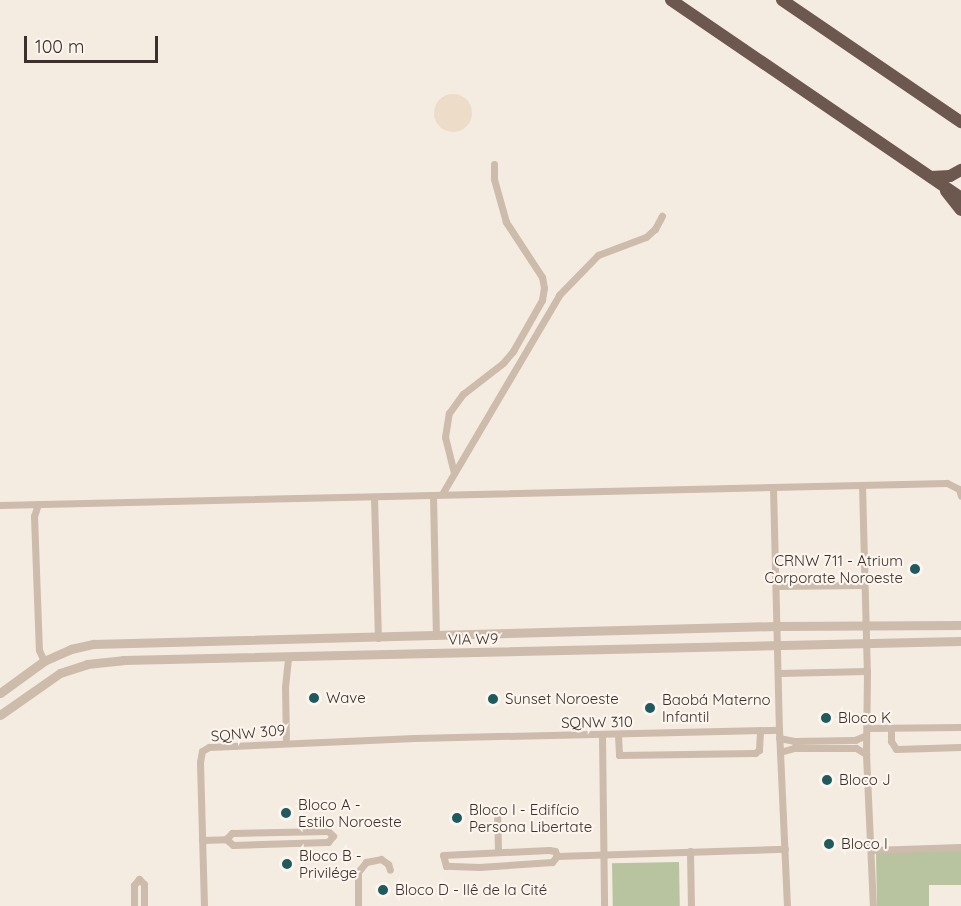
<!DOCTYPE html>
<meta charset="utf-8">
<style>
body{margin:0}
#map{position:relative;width:961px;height:906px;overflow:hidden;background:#f4ebe1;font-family:Quicksand,sans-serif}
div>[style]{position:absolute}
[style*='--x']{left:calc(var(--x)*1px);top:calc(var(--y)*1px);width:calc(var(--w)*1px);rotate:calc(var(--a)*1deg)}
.green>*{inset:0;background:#b8c4a0;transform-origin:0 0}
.plaza>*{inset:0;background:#ecdcc8}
.round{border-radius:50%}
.minor>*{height:7px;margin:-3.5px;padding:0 3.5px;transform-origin:3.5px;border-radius:3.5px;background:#cdbbac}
.tertiary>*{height:9px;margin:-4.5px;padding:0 4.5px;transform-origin:4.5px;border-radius:4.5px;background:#cdbbac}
.trunk>*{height:12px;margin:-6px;padding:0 6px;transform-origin:6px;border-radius:6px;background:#6c584f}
.dots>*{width:16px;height:16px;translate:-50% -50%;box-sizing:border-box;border:3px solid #fbf5ee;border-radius:50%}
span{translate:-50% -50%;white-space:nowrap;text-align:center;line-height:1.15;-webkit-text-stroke:4.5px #fbf5ee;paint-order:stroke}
.poi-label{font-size:15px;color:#3b302b}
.right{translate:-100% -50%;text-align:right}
.left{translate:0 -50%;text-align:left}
.street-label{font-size:15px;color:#3b302b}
.scale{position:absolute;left:24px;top:36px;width:134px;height:27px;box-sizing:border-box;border:3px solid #3b302b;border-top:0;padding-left:8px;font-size:18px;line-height:21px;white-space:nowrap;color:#3b302b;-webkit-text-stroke:4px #fbf5ee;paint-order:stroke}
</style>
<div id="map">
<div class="green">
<i style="clip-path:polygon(961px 850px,961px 885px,929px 885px,929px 906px,877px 906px,876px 853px)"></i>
<i style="left:679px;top:862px;width:44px;height:67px;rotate:89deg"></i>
</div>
<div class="plaza">
<i class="round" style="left:434px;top:94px;width:38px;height:38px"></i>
</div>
<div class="minor">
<i style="--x:454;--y:473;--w:37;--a:-104"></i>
<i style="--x:445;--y:437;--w:24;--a:-81"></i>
<i style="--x:449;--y:413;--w:24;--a:-54"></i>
<i style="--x:463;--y:394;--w:51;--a:-37.8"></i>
<i style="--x:503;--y:363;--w:16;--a:-50"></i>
<i style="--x:513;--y:351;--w:59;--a:-60.4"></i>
<i style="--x:542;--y:300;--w:12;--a:-81"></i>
<i style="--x:544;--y:288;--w:11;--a:-100"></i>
<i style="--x:542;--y:277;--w:66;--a:-123.2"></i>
<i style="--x:506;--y:222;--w:45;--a:-105.6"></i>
<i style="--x:494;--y:179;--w:15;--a:-90"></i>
<i style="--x:862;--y:485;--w:186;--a:88.5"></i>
<i style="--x:867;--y:671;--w:83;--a:90.7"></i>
<i style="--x:866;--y:754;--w:152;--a:87.4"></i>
<i style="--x:773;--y:487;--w:243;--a:88.6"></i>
<i style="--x:779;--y:730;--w:176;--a:87.4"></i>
<i style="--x:442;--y:494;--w:231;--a:-59.5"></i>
<i style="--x:559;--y:295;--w:56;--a:-45.7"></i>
<i style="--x:598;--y:255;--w:51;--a:-20.6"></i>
<i style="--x:646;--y:237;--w:12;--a:-42"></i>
<i style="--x:655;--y:229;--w:15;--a:-62"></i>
<i style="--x:433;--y:495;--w:141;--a:88.8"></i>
<i style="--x:374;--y:497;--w:141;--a:88.4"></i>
<i style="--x:38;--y:504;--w:13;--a:108"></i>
<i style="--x:34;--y:516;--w:134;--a:87.9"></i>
<i style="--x:39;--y:650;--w:12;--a:66"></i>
<i style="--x:0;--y:505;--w:947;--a:-1.33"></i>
<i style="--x:947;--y:483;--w:13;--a:27"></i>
<i style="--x:959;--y:489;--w:7;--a:74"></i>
<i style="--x:776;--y:586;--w:88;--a:-0.7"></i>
<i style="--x:779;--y:673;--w:88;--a:-1.3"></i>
<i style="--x:867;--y:728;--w:94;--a:-0.6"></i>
<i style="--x:891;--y:729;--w:12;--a:90"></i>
<i style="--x:891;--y:741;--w:9;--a:58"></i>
<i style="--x:896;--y:749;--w:65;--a:-1.8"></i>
<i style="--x:602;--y:735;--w:171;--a:89.3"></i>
<i style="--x:618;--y:735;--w:20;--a:87"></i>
<i style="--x:619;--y:755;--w:136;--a:-0.8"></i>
<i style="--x:755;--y:753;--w:5;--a:-37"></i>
<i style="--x:759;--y:750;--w:18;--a:-87"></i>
<i style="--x:779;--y:738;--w:15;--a:11"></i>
<i style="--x:794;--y:741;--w:61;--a:-0.9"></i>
<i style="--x:855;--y:740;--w:12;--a:-24"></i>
<i style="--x:286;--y:743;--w:56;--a:-91"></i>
<i style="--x:285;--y:687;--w:29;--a:-84"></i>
<i style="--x:780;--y:752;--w:15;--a:-16"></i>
<i style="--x:794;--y:748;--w:62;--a:0"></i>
<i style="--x:856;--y:748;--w:12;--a:31"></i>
<i style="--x:497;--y:809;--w:42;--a:88.6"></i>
<i style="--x:202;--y:840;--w:24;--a:-2"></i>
<i style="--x:226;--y:839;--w:9;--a:41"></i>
<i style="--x:233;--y:845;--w:95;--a:-1.8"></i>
<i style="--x:328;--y:842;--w:8;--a:-50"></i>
<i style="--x:333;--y:836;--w:7;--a:-135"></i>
<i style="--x:328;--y:831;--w:96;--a:178.8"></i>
<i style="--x:232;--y:833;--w:8;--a:135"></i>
<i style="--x:871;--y:850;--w:90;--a:-1.9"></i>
<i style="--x:690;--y:851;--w:55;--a:89"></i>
<i style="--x:557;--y:856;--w:8;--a:130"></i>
<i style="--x:552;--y:862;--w:73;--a:176.1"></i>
<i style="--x:479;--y:867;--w:33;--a:-178"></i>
<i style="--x:446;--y:866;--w:11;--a:-105"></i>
<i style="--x:443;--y:855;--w:106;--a:-2.7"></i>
<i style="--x:549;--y:850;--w:6;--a:9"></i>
<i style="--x:555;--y:851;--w:5;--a:68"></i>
<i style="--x:557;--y:856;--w:228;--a:-1.8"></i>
<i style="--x:134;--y:906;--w:21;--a:-90"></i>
<i style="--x:134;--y:885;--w:8;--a:-50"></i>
<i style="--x:139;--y:879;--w:7;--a:45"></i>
<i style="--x:144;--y:884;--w:22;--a:90"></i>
<i style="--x:204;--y:906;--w:144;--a:-91.6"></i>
<i style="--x:200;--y:762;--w:11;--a:-80"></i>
<i style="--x:202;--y:751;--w:8;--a:-30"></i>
<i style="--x:209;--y:747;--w:206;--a:-2.5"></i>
<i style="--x:415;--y:738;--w:364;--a:-1.3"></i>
<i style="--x:358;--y:906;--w:34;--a:-90"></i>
<i style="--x:358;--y:872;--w:13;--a:-51"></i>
<i style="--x:366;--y:862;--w:15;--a:-11"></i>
<i style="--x:381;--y:859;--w:9;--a:36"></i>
<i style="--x:388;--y:864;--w:6;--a:72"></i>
</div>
<div class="tertiary">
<i style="--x:0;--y:693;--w:54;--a:-36"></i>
<i style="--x:44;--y:661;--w:30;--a:-24"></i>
<i style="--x:71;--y:649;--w:23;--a:-13"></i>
<i style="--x:93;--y:644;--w:684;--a:-1.51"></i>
<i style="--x:777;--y:626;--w:184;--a:-0.3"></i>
<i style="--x:0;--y:715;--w:73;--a:-35"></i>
<i style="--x:60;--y:673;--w:28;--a:-18"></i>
<i style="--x:87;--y:664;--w:36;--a:-6"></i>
<i style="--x:123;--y:660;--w:838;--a:-1.3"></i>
</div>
<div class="trunk">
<i style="--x:671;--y:0;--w:351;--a:34.3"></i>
<i style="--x:782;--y:0;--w:217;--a:34.3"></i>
<i style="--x:931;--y:177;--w:19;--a:-3"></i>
<i style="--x:950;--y:176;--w:13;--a:-29"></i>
<i style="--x:946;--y:191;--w:24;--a:52"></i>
</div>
<div class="dots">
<i style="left:915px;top:569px;background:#1f5a5e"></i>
<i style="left:314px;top:698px;background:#1f5a5e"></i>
<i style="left:493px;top:699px;background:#1f5a5e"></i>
<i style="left:650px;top:708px;background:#1f5a5e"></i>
<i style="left:826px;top:718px;background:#1f5a5e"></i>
<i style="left:827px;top:780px;background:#1f5a5e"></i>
<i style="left:286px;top:813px;background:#1f5a5e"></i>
<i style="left:457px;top:818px;background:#1f5a5e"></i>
<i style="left:829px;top:844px;background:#1f5a5e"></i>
<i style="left:287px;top:864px;background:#1f5a5e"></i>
<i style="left:383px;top:890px;background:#1f5a5e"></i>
</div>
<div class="poi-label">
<span class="right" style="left:903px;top:569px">CRNW 711 - Atrium<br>Corporate Noroeste</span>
<span class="left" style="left:326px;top:698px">Wave</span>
<span class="left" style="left:505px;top:699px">Sunset Noroeste</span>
<span class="left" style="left:662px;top:708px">Baobá Materno<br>Infantil</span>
<span class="left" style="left:838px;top:718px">Bloco K</span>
<span class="left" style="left:839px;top:780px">Bloco J</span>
<span class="left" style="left:298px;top:813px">Bloco A -<br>Estilo Noroeste</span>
<span class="left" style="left:469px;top:818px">Bloco I - Edifício<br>Persona Libertate</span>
<span class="left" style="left:841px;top:844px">Bloco I</span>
<span class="left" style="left:299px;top:864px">Bloco B -<br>Privilége</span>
<span class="left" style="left:395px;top:890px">Bloco D - Ilê de la Cité</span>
</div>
<div class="street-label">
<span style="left:473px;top:639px;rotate:-1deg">VIA W9</span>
<span style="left:597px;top:722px;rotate:-1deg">SQNW 310</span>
<span style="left:248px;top:733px;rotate:-5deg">SQNW 309</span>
</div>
<div class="scale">100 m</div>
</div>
